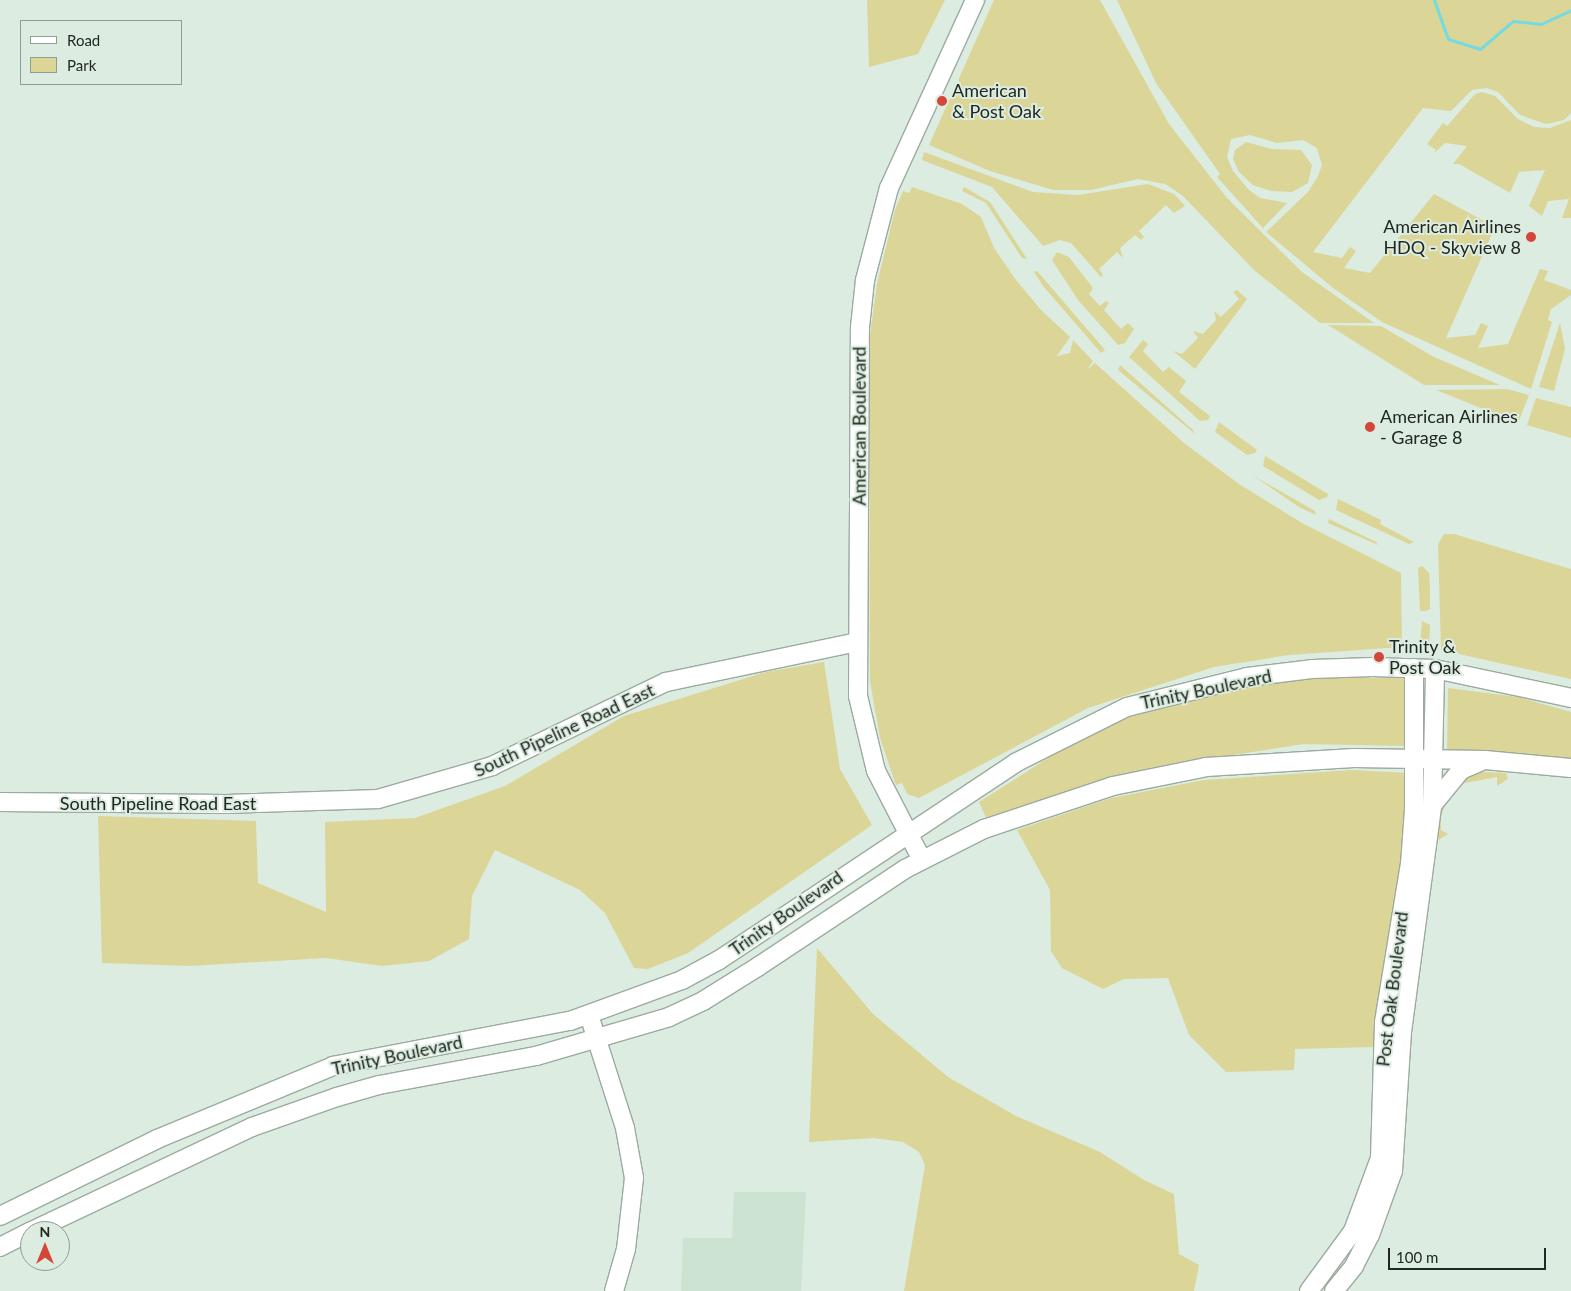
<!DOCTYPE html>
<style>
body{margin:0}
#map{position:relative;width:1571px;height:1291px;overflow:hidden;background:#dcece0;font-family:Lato,sans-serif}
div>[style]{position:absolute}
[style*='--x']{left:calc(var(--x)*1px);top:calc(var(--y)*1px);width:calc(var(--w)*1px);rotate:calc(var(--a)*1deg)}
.built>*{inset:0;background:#cce3d1}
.green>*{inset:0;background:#dbd598}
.stream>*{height:3px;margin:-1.5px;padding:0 1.5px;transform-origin:1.5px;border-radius:1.5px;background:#75dae1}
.roads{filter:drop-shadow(1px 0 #9bab9f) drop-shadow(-1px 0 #9bab9f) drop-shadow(0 1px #9bab9f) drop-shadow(0 -1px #9bab9f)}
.secondary>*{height:18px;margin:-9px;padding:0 9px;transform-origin:9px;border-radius:9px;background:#fff}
.dots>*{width:14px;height:14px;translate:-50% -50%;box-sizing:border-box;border:2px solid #dcece0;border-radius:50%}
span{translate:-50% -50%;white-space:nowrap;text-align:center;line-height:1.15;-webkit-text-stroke:4px #dcece0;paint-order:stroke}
.poi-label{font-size:18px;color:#212722}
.left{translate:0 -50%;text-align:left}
.right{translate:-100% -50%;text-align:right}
.street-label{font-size:18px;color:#212722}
.legend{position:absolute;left:20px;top:20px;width:162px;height:65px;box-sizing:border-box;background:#dcece0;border:1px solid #919d94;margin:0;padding:6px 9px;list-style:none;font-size:15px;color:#212722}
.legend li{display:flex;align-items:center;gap:10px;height:25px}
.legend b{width:25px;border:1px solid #919d94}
.north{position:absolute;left:20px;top:1221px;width:50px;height:50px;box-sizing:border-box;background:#dcece0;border:1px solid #919d94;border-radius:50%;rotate:0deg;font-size:14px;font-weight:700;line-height:20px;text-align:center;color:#212722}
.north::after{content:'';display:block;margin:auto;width:18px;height:22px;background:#d44639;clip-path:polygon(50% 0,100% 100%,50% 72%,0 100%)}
.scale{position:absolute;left:1388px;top:1248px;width:158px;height:22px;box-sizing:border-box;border:2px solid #212722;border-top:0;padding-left:6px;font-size:15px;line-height:18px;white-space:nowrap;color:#212722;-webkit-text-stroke:4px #dcece0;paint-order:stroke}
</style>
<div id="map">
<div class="built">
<i style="clip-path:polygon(734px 1192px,806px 1192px,801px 1291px,681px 1291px,683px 1238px,732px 1238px)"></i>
</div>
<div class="green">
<i style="clip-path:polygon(867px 0,945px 0,918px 54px,869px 67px)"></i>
<i style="clip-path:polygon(994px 0,1100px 0,1169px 124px,1227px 198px,1302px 272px,1374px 323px,1320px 323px,1254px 270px,1182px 195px,1165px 184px,1138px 179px,1091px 190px,1053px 190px,990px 171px,929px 145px)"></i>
<i style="clip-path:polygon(1117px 0,1571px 0,1571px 113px,1564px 120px,1546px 124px,1520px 115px,1498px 92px,1487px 88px,1472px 90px,1451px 111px,1423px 108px,1313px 252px,1342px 258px,1350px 247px,1356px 251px,1344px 268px,1370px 273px,1434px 194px,1495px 227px,1446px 338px,1475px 335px,1481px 323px,1488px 326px,1478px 348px,1508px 344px,1540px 269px,1548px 271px,1544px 280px,1571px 290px,1571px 295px,1551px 309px,1548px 320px,1552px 322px,1531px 389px,1382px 322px,1333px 288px,1266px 232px,1308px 192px,1318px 176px,1322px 165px,1317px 148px,1303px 140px,1277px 143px,1250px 135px,1231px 139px,1227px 157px,1233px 171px,1249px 190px,1260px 198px,1287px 203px,1263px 228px,1217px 177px,1220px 174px,1156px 83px)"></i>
<i style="clip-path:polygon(1482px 92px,1495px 96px,1518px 119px,1534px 127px,1550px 128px,1571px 120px,1571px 218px,1562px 218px,1569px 199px,1548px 201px,1542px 216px,1529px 206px,1545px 170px,1519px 172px,1510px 193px,1459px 164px,1453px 164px,1467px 146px,1445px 143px,1433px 154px,1436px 150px,1427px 144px,1443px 123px,1447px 126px,1475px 94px)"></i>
<i style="clip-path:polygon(1246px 142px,1272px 149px,1301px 150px,1312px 165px,1308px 183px,1292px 192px,1271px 191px,1253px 185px,1239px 172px,1233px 159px,1235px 150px)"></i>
<i style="clip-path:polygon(924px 152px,1033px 192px,1078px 195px,1148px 184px,1174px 194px,1185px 206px,1174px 213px,1166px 205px,1139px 231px,1144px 237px,1141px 240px,1135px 235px,1120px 248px,1123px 258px,1117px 252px,1099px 269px,1103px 275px,1101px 277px,1071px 243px,1060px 240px,1043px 246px,992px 187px,922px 160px)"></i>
<i style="clip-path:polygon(912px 187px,962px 204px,981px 217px,994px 248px,1016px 280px,1041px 310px,1070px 337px,1057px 356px,1070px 353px,1073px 340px,1093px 361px,1087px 370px,1095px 363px,1184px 443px,1239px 484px,1302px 523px,1401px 573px,1402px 647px,1289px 655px,1214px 667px,1088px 708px,919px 798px,907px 794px,902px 783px,896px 785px,880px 738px,870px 681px,869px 342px,877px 284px,895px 210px,903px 191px,909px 193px)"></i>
<i style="clip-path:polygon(964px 187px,990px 202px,1027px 259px,1022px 258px,986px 203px,962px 191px)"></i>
<i style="clip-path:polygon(1057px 252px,1069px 257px,1093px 288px,1089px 294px,1100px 306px,1106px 301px,1109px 303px,1104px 310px,1121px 329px,1128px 323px,1134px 329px,1125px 343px,1118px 345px,1078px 300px,1052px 260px)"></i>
<i style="clip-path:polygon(1037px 271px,1105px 350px,1101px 353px,1043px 286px,1034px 272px)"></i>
<i style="clip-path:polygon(1237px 290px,1247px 299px,1195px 369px,1173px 351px,1182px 354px,1198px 338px,1193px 331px,1203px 334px,1216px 320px,1214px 311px,1221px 317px,1239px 299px,1233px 292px)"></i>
<i style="clip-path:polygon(1560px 323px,1565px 349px,1554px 391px,1539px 387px)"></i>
<i style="clip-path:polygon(1328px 325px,1381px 326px,1434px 357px,1500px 385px,1424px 385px)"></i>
<i style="clip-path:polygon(1143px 340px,1148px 344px,1143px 351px,1163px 372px,1169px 367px,1186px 381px,1179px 392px,1210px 416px,1208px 420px,1200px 421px,1129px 357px)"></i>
<i style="clip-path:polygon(1120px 365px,1193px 430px,1195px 434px,1118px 370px)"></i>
<i style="clip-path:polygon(1507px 389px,1529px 395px,1518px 423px,1436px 390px)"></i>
<i style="clip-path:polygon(1536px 398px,1571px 407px,1571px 438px,1527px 425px)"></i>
<i style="clip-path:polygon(1219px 422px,1257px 450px,1255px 453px,1247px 455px,1215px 432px)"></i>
<i style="clip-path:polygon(1265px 456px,1328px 494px,1327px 497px,1319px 500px,1268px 469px,1263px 466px)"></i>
<i style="clip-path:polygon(1252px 475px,1315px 511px,1316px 515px,1299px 507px)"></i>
<i style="clip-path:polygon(1338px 499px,1381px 520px,1380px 524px,1414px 542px,1409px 544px,1336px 510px)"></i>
<i style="clip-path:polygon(1329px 519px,1376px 542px,1378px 545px,1328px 523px)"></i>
<i style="clip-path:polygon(1444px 534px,1454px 534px,1571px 569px,1571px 679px,1441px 650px,1438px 544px)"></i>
<i style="clip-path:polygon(1422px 566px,1429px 573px,1430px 587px,1430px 609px,1425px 611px,1420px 611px,1418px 568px)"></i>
<i style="clip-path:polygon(1422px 621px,1430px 625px,1429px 648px,1425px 650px,1420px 646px)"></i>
<i style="clip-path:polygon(824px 662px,840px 769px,872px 825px,688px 953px,648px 969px,634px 968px,605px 913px,580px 890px,495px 850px,472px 896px,469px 939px,429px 961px,382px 966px,326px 958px,190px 966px,102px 963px,98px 816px,256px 821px,258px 883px,326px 912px,325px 822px,415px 818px,505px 786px,624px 716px,766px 672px)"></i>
<i style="clip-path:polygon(1314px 678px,1404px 678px,1409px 683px,1407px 746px,1304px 744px,1194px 761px,1096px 782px,987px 820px,979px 802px,1081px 737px,1128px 717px,1245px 686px)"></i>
<i style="clip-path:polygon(1448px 688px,1518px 697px,1571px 712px,1571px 761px,1447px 752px)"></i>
<i style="clip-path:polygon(1352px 770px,1408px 773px,1401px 868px,1375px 1047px,1295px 1049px,1294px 1070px,1226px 1072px,1189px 1035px,1168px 978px,1124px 979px,1103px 989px,1062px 968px,1051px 951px,1050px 890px,1017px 830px,1111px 798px,1204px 780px)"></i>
<i style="clip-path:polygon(1482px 772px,1506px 773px,1508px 779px,1497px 786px,1497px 777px,1459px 784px,1446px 801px,1441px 817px,1441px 830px,1448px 834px,1437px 841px,1436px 815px,1456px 781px)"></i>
<i style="clip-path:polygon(817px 948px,873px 1014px,948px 1077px,1016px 1116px,1100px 1152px,1144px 1180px,1174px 1194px,1179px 1254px,1199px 1265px,1194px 1291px,904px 1291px,925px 1165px,919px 1152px,903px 1142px,874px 1138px,809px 1142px)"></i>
</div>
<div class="stream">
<i style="--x:1434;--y:0;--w:41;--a:70.3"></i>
<i style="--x:1448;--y:39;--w:34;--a:17"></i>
<i style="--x:1480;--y:49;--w:43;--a:-40.3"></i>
<i style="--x:1513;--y:21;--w:28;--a:6"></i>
<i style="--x:1541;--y:24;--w:33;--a:-25"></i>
</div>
<div class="roads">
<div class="secondary">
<i style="--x:0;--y:802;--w:226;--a:0.5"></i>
<i style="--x:226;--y:804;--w:152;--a:-1.9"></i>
<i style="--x:378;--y:799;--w:119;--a:-16.1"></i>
<i style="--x:492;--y:766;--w:193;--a:-25.8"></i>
<i style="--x:666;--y:682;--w:195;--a:-11.8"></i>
<i style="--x:1434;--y:803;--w:43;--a:-50.7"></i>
<i style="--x:1461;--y:770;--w:21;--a:-23"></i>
<i style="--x:922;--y:860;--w:100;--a:-117.3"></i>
<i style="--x:876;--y:771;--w:77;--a:-103.5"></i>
<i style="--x:858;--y:696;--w:369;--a:-89.7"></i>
<i style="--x:860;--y:327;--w:47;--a:-83.9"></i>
<i style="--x:865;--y:280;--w:95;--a:-75.4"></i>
<i style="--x:889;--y:188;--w:207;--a:-65.4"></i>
<i style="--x:589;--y:1015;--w:119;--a:72.3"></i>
<i style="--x:625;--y:1128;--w:51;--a:79.8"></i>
<i style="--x:634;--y:1178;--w:71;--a:96.4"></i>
<i style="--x:626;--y:1249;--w:44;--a:105.9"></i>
<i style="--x:0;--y:1216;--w:175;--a:-26.1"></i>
<i style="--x:157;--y:1139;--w:191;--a:-22.5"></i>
<i style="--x:333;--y:1066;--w:241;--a:-10.8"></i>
<i style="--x:570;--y:1021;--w:119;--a:-20.1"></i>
<i style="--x:682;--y:980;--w:42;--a:-28.4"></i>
<i style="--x:719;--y:960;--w:356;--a:-33.6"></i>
<i style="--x:1015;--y:763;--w:125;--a:-26.6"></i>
<i style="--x:1127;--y:707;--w:124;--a:-14"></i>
<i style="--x:1247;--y:677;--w:65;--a:-7"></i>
<i style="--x:1312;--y:669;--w:61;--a:-1.9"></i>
<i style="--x:1373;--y:667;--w:62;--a:1.8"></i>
<i style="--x:1435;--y:669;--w:139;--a:12"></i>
<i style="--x:32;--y:1231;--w:243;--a:-25.3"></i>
<i style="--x:252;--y:1127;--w:90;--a:-19.4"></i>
<i style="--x:337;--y:1097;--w:44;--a:-15.9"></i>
<i style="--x:379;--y:1085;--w:160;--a:-10.5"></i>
<i style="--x:536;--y:1056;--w:139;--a:-16.3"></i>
<i style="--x:669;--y:1017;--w:38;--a:-25"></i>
<i style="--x:703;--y:1001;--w:66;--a:-32"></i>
<i style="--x:759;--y:966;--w:175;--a:-33.6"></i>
<i style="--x:905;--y:869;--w:89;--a:-26.9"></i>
<i style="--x:984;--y:829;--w:136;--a:-18.4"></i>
<i style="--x:1113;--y:786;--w:95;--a:-11.5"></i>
<i style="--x:1206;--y:767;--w:148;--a:-3.5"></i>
<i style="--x:1354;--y:758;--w:131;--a:0.9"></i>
<i style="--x:1485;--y:760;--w:86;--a:5.3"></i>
<i style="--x:0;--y:1247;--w:34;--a:-27"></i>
<i style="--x:1309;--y:1291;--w:74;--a:-53.7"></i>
<i style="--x:1353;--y:1231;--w:78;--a:-69.7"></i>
<i style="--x:1380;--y:1158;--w:136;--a:-88.3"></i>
<i style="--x:1384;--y:1022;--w:160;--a:-80.7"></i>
<i style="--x:1410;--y:864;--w:54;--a:-85.8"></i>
<i style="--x:1414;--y:810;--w:142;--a:-90"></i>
<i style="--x:1334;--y:1291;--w:32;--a:-51"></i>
<i style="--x:1354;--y:1266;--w:35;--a:-63"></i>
<i style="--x:1370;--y:1235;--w:68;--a:-70.2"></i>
<i style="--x:1393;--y:1171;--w:139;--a:-86.3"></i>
<i style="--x:1402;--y:1032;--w:228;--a:-82.4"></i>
<i style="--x:1432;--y:806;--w:137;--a:-88.7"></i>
</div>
</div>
<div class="dots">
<i style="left:942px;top:101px;background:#d44639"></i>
<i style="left:1531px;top:237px;background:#d44639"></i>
<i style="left:1370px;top:427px;background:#d44639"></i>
<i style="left:1379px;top:657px;background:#d44639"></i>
</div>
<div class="poi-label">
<span class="left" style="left:952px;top:101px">American<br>&amp; Post Oak</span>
<span class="right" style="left:1521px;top:237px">American Airlines<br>HDQ - Skyview 8</span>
<span class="left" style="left:1380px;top:427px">American Airlines<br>- Garage 8</span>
<span class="left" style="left:1389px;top:657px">Trinity &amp;<br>Post Oak</span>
</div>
<div class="street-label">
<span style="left:859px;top:426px;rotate:-90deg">American Boulevard</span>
<span style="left:1206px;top:689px;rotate:-12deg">Trinity Boulevard</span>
<span style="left:564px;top:730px;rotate:-25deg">South Pipeline Road East</span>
<span style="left:158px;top:803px">South Pipeline Road East</span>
<span style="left:786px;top:913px;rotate:-35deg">Trinity Boulevard</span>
<span style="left:1392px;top:989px;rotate:-83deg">Post Oak Boulevard</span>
<span style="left:397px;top:1055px;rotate:-12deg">Trinity Boulevard</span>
</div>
<ul class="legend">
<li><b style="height:6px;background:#fff"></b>Road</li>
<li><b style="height:14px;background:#dbd598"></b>Park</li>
</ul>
<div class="north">N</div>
<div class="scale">100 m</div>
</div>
